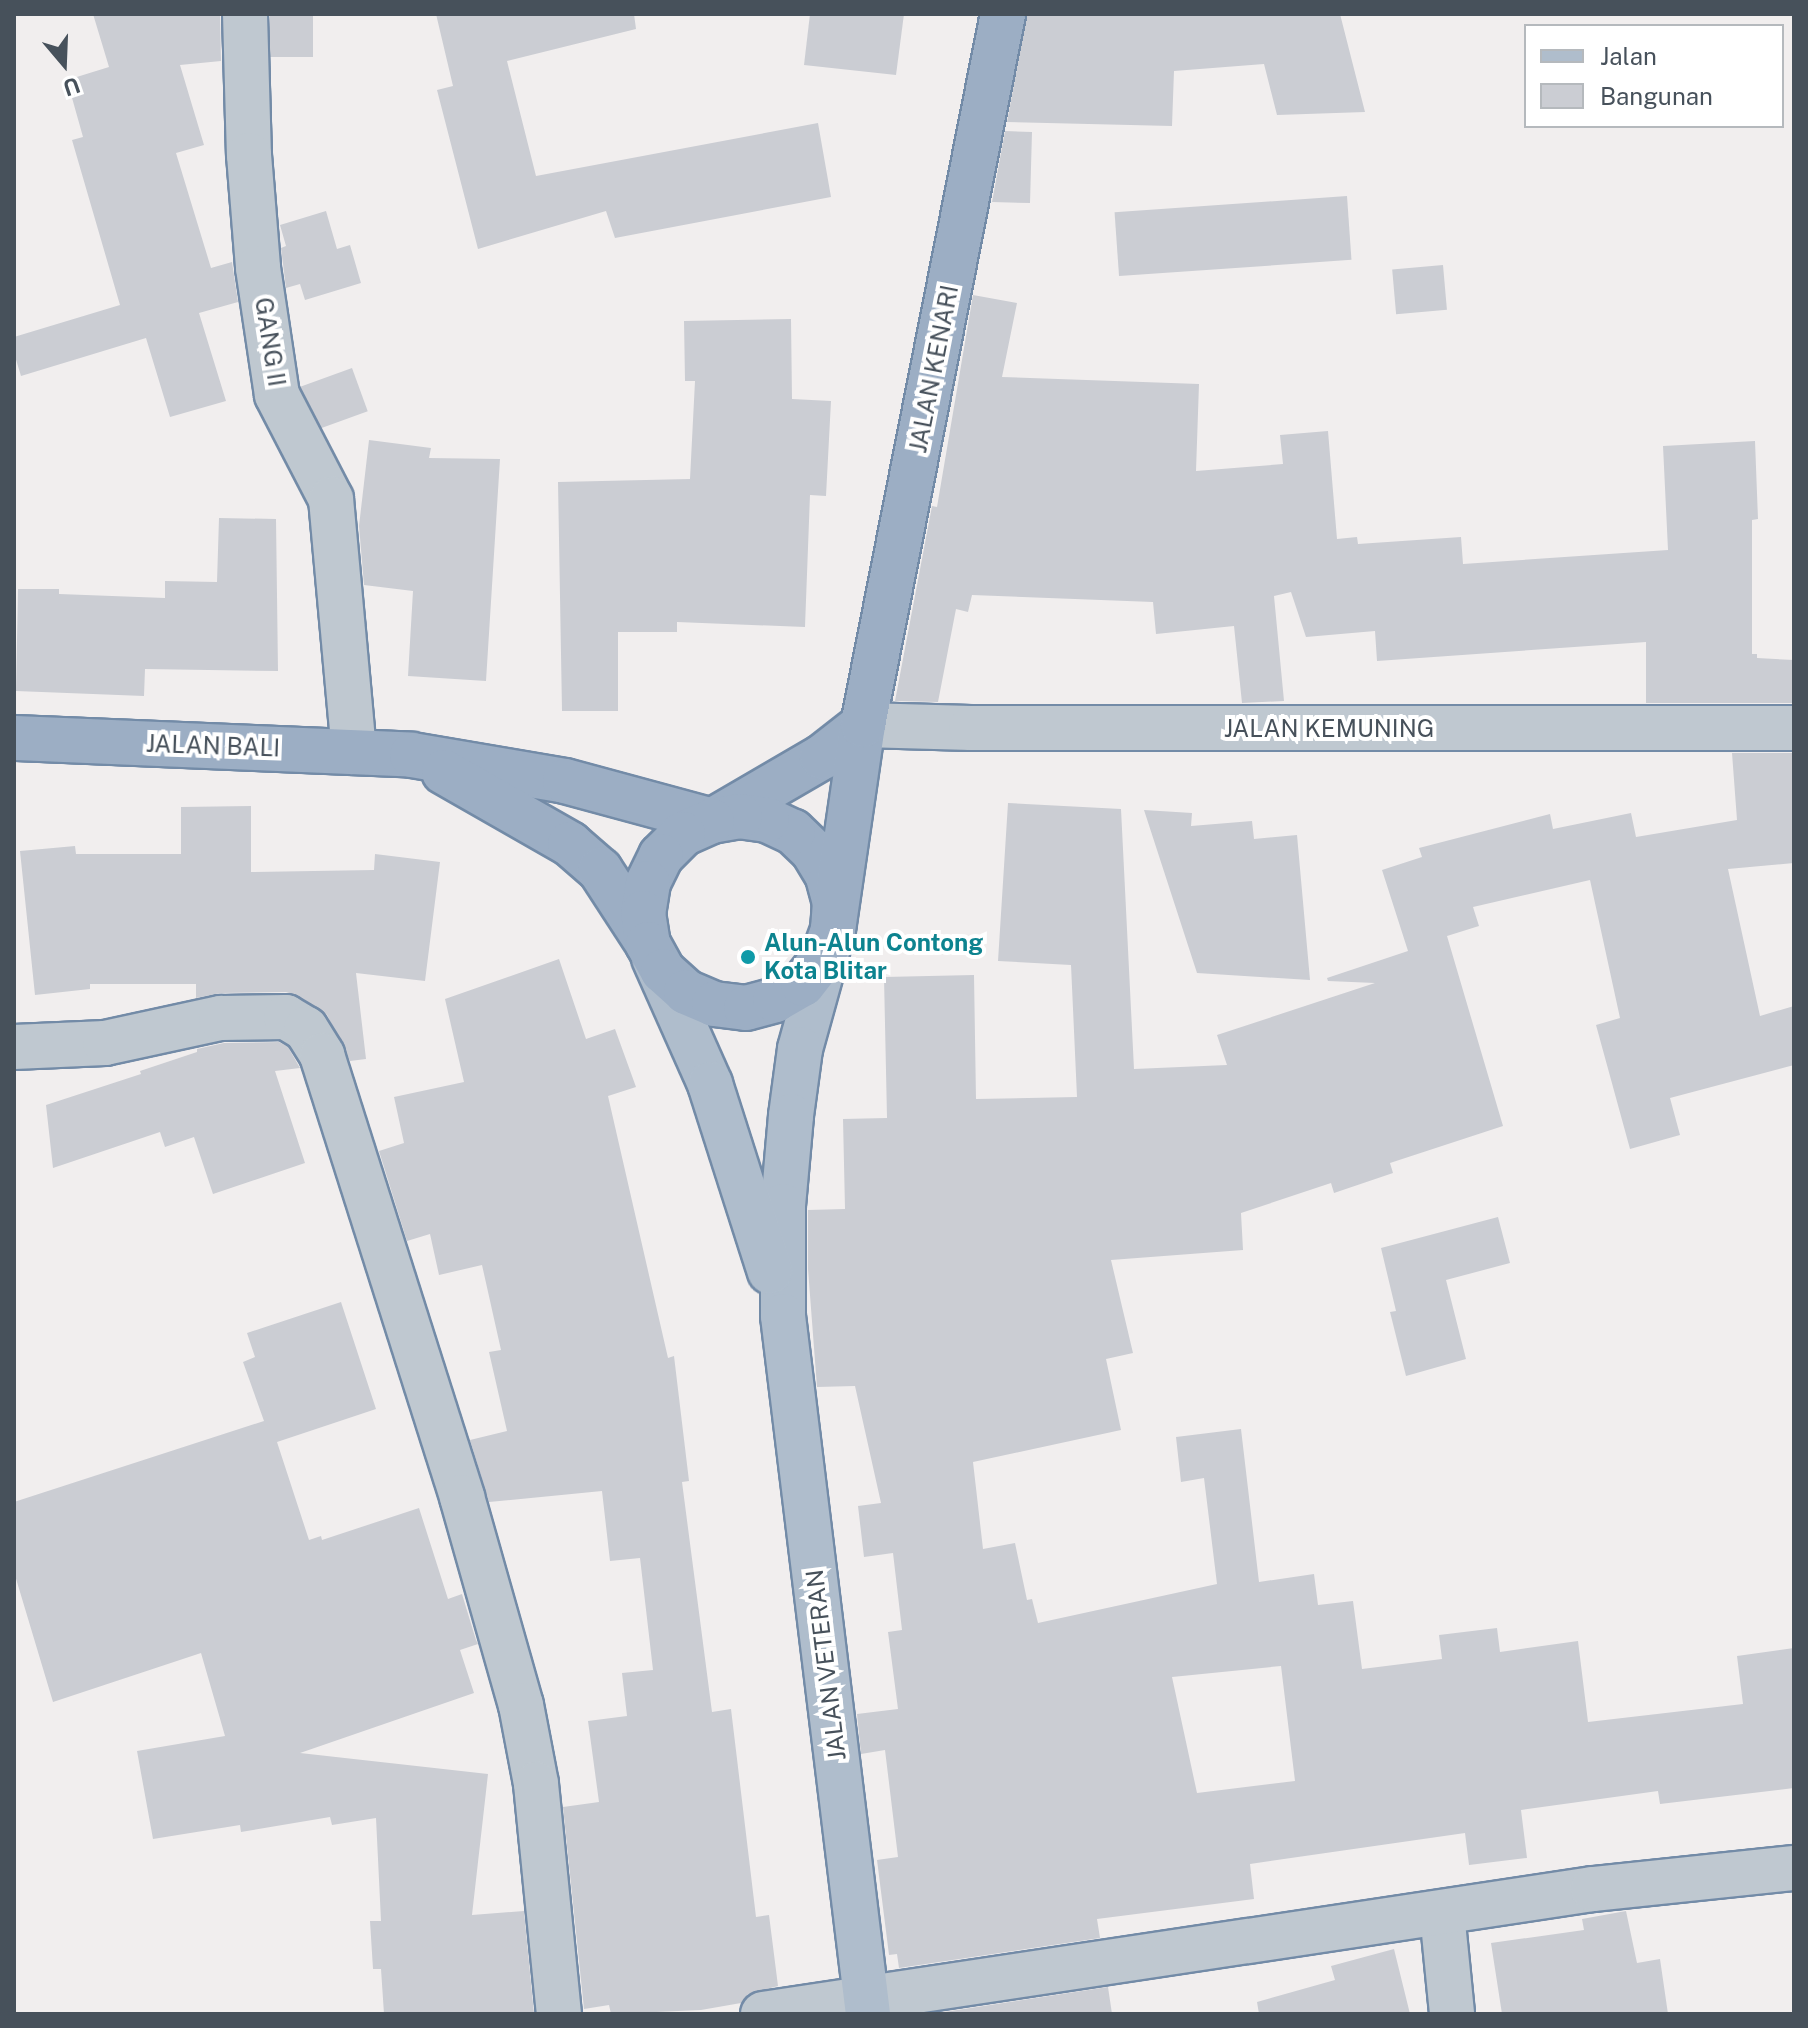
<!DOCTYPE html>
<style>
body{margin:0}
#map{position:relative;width:1808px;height:2028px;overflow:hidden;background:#f1eeee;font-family:"Public Sans",sans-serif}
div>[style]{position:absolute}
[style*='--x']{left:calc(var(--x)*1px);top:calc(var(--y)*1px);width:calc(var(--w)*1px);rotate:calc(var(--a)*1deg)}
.building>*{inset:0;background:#cbcdd3;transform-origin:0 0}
.roads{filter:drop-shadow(2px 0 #738ba7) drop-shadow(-2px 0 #738ba7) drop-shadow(0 2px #738ba7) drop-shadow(0 -2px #738ba7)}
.minor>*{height:44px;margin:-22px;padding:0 22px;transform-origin:22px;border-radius:22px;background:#bfc8d0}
.primary>*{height:44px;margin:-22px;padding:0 22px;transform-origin:22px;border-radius:22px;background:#afbdcc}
.trunk>*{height:44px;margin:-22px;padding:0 22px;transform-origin:22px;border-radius:22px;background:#9caec4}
.dots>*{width:22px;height:22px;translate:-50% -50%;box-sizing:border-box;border:4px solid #fff;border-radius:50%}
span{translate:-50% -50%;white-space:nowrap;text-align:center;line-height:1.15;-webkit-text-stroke:8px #fff;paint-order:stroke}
.street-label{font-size:24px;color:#47515b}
.culture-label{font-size:24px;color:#0d838f;font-weight:700}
.left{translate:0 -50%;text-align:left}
.frame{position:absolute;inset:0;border:16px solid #47515b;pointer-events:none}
.legend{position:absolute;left:1524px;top:24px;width:260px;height:104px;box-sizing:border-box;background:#fff;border:2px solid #b5b9bd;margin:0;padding:10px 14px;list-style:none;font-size:24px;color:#47515b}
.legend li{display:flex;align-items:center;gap:16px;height:40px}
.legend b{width:40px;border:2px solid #b5b9bd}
.north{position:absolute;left:24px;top:24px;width:80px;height:80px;-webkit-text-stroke:6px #fff;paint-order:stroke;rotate:161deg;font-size:22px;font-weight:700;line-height:32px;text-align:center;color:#47515b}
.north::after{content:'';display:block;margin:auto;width:28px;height:36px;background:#47515b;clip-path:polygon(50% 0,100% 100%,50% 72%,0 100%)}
</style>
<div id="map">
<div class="building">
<i style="clip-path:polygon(93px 14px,220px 14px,221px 61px,180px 65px,204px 145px,176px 153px,211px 268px,232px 262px,238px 302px,199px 313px,226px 401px,170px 417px,146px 338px,21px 376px,14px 353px,14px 337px,120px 305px,72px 140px,83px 137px,67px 80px,109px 67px)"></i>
<i style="left:270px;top:14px;width:43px;height:43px"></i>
<i style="clip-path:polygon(436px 14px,634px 14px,636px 29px,507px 61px,536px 176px,818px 123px,831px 197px,615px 238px,606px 211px,478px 249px,437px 90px,453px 86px)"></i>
<i style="clip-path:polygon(810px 14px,904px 14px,896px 75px,804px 65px)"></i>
<i style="clip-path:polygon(1027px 14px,1340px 14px,1365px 112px,1277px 115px,1264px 64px,1174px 71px,1172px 126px,1007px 122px)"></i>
<i style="clip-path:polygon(1005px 131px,1032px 132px,1030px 203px,992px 202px)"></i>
<i style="left:1347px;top:196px;width:64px;height:233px;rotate:86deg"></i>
<i style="clip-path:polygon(326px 211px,337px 249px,350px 245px,361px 283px,305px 300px,300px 284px,286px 288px,281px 248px,286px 246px,280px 225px)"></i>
<i style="left:1443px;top:265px;width:45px;height:51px;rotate:85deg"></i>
<i style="clip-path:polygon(973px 295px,1017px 303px,1002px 377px,1199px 384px,1196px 471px,1283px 464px,1280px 435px,1328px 431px,1337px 539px,1357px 537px,1358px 544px,1461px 537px,1463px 564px,1668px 550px,1663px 446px,1755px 441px,1758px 519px,1752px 520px,1752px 654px,1757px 654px,1757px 658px,1794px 660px,1794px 703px,1646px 703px,1646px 642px,1377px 661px,1375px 631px,1306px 637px,1291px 592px,1274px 596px,1284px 701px,1242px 703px,1234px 626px,1156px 634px,1153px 602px,972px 595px,968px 612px,956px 609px,938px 702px,895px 701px,932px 506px,937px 507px)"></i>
<i style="clip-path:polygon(791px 319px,792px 399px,831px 401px,826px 496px,810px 495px,805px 627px,677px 622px,677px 632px,618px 632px,618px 711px,562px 711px,558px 482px,690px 479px,695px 381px,685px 381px,684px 321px)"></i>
<i style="left:352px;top:368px;width:46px;height:55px;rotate:70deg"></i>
<i style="clip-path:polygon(369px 440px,431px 448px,429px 458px,500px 459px,486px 681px,408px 676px,413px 591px,364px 585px,359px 526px)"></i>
<i style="clip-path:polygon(219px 518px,276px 519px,278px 671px,145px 669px,144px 696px,16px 691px,18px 589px,59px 589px,59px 594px,165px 598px,165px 581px,217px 582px)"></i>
<i style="clip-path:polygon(evenodd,1732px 753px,1794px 753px,1794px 863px,1728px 869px,1760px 1016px,1794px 1006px,1794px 1065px,1670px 1098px,1680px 1135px,1630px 1149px,1596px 1025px,1620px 1018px,1590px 880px,1473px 907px,1479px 926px,1447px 936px,1503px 1126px,1390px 1163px,1393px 1173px,1334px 1193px,1331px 1183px,1241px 1213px,1243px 1250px,1111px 1260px,1133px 1353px,1106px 1359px,1121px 1430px,973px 1462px,983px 1549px,1015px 1543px,1027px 1600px,1032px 1599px,1038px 1623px,1217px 1584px,1204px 1478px,1181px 1482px,1176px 1437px,1241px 1429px,1259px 1582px,1314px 1574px,1318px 1605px,1353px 1601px,1362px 1669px,1442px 1659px,1439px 1635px,1497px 1628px,1500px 1652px,1578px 1641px,1588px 1722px,1743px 1704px,1737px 1656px,1794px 1648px,1794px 1788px,1660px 1804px,1658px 1791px,1521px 1810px,1527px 1858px,1469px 1865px,1465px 1833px,1250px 1864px,1254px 1899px,1097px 1919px,1100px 1938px,899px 1968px,897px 1954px,889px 1955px,877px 1860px,898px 1857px,885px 1750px,861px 1754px,857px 1714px,898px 1709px,888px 1632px,902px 1630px,893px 1553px,864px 1557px,858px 1506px,881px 1503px,855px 1386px,817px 1387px,808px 1269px,808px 1210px,845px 1209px,843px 1119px,887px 1118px,884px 977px,974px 975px,976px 1099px,1077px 1097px,1071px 965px,998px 961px,1008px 803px,1121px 809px,1134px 1069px,1227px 1065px,1217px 1035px,1375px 983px,1328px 981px,1327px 978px,1408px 951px,1382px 870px,1422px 857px,1419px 848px,1550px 814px,1553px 829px,1631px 813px,1636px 837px,1737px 820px,1732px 753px,1281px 1666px,1295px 1781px,1197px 1793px,1172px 1677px,1281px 1666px)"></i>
<i style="clip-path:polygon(251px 806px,251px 872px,374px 870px,375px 854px,440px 862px,425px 981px,356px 973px,366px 1059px,350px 1061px,327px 1015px,299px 996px,286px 992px,221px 993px,196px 998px,196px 984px,90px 984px,90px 989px,35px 995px,20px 851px,75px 846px,76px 854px,181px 854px,181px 807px)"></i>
<i style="clip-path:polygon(1144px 810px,1192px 813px,1191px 826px,1252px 821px,1254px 839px,1297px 835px,1310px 980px,1197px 973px)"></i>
<i style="clip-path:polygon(559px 959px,586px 1039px,615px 1029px,636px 1087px,608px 1096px,668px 1358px,674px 1356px,689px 1481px,682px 1482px,712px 1712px,731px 1709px,756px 1917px,769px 1915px,778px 1986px,748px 1994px,741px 2003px,701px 2010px,611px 2014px,609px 2005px,584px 2009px,563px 1807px,599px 1802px,588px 1721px,627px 1716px,622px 1673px,653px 1670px,640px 1558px,610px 1561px,602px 1491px,489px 1502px,470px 1440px,507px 1431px,489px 1352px,501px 1350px,482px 1265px,439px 1275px,430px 1234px,407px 1241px,379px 1151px,404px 1143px,394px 1097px,464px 1082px,445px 999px)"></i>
<i style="clip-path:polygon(279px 1042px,288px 1047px,300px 1068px,275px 1071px,305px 1163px,213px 1194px,194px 1137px,165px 1147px,160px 1132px,53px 1168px,46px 1105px,141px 1074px,140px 1071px,197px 1052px,197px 1049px,224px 1043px)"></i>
<i style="clip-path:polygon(1498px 1217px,1510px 1263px,1446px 1280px,1466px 1359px,1406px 1376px,1390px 1312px,1396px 1311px,1381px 1248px)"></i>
<i style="clip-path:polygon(341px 1302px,376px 1409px,277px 1442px,309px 1540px,321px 1536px,322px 1540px,419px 1508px,448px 1599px,462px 1594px,476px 1640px,478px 1644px,460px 1650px,474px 1693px,300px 1753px,488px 1774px,472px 1915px,524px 1911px,534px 2014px,384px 2014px,381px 1969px,373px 1969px,370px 1921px,381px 1921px,376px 1818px,332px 1825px,330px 1817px,241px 1832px,240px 1825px,153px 1839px,137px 1751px,225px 1736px,201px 1653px,53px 1702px,14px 1572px,14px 1502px,264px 1421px,243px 1362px,255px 1357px,247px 1333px)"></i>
<i style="clip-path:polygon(1626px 1911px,1637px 1963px,1660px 1959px,1668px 2014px,1502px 2014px,1491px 1943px,1584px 1930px,1582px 1919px)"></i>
<i style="clip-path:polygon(1394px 1949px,1410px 2014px,1259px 2014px,1257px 2002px,1335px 1980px,1331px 1966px)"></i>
<i style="clip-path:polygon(1108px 1987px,1112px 2014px,931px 2014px)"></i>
</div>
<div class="roads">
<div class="minor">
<i style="--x:245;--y:14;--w:141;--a:88.4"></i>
<i style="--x:249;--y:155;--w:113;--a:85.4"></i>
<i style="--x:258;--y:268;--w:128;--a:81.5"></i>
<i style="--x:277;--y:395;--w:117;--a:62.6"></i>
<i style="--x:331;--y:499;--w:254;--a:84.8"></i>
<i style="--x:863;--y:725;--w:108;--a:1.6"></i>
<i style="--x:971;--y:728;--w:823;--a:0"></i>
<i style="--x:14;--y:1047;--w:91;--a:-2.5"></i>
<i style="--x:105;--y:1043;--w:119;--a:-12.2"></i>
<i style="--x:221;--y:1018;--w:65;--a:-0.9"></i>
<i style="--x:286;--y:1017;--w:23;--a:31"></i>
<i style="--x:306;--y:1029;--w:31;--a:58"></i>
<i style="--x:322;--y:1055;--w:464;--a:72.4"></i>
<i style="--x:462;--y:1497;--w:216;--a:74.2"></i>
<i style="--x:521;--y:1705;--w:80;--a:79.2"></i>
<i style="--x:536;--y:1784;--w:231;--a:84.3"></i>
<i style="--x:1442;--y:1913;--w:101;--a:84.3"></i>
<i style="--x:763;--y:2014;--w:839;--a:-8.56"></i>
<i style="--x:1593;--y:1889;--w:202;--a:-6"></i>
</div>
<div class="primary">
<i style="--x:828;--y:948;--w:105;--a:105.5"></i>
<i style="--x:800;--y:1049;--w:68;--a:97.7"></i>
<i style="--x:791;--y:1116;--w:90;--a:95.1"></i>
<i style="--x:783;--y:1206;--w:110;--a:90"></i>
<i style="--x:783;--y:1316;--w:703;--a:83.06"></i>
<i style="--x:654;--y:958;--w:138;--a:66"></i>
<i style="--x:710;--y:1084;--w:197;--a:72.3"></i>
</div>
<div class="trunk">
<i style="--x:14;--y:738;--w:398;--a:2.4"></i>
<i style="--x:412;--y:755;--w:155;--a:9.6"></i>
<i style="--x:565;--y:781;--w:152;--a:15.2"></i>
<i style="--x:712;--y:821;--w:127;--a:-30.2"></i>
<i style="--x:822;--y:757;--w:52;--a:-38"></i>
<i style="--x:444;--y:772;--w:145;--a:29.7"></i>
<i style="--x:570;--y:844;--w:40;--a:41"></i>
<i style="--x:600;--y:870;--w:86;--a:56.9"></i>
<i style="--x:833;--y:930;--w:27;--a:-86"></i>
<i style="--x:835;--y:903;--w:28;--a:-105"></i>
<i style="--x:828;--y:876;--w:29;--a:-121"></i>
<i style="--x:813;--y:851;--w:28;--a:-136"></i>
<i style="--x:793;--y:832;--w:29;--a:-155"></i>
<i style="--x:767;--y:820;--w:27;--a:-172"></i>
<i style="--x:740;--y:816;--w:28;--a:170"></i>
<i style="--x:712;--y:821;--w:32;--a:156"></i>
<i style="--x:683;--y:834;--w:31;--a:135"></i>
<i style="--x:661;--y:856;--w:30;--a:116"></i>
<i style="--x:648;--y:883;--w:30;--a:99"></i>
<i style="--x:643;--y:913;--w:31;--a:81"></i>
<i style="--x:648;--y:944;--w:31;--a:61"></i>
<i style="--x:663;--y:971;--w:31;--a:42"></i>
<i style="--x:686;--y:992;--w:30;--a:23"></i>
<i style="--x:714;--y:1004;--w:32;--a:7"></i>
<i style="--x:746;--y:1008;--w:30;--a:-15"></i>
<i style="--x:775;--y:1000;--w:32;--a:-30"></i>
<i style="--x:803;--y:984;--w:31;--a:-52"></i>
<i style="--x:822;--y:960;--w:32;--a:-70"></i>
<i style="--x:833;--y:930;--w:207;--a:-81.7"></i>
<i style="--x:863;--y:725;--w:725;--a:-78.86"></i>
</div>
</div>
<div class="dots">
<i style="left:748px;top:957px;background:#0f9aa8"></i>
</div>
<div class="street-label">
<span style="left:270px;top:342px;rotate:81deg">GANG II</span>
<span style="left:934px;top:369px;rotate:-79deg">JALAN KENARI</span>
<span style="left:1329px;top:729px">JALAN KEMUNING</span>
<span style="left:213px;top:746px;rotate:2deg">JALAN BALI</span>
<span style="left:826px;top:1665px;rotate:-97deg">JALAN VETERAN</span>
</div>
<div class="culture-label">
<span class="left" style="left:764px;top:957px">Alun-Alun Contong<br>Kota Blitar</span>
</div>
<div class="frame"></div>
<ul class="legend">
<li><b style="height:10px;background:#afbdcc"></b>Jalan</li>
<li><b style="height:22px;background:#cbcdd3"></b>Bangunan</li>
</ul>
<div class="north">U</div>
</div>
